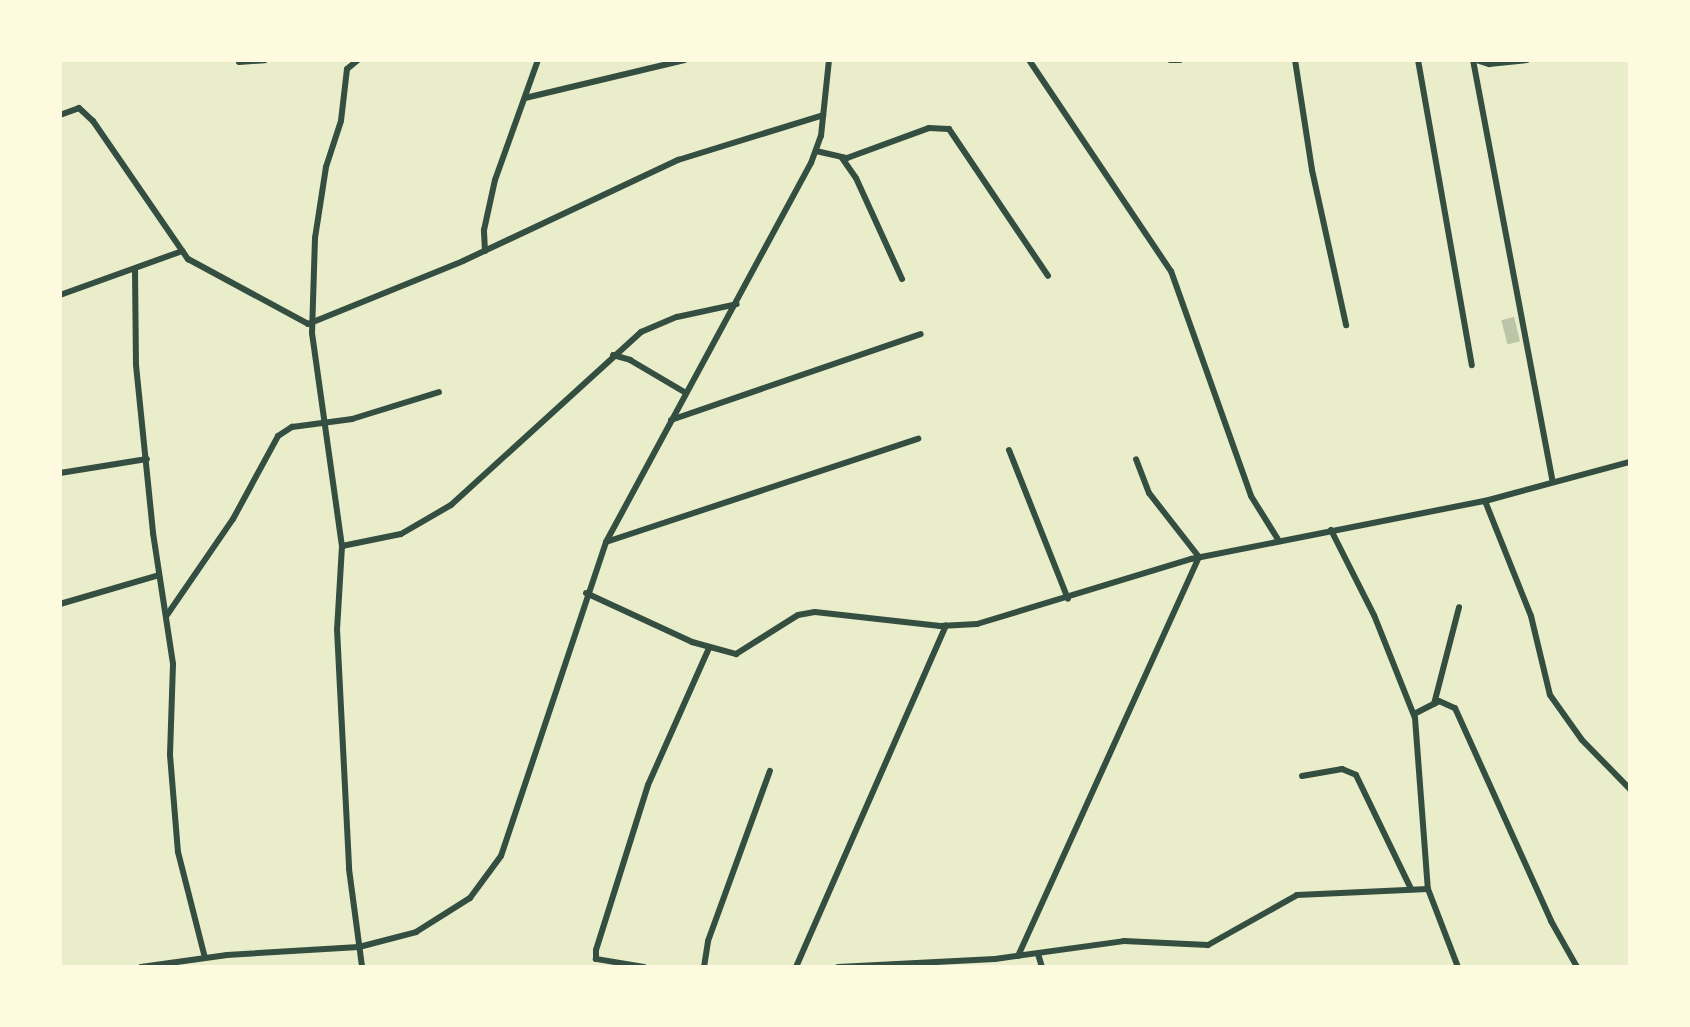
<!DOCTYPE html>
<style>
body{margin:0}
#map{position:relative;width:1690px;height:1027px;overflow:hidden;background:#e9edc9;font-family:"PT Sans Narrow",sans-serif}
div>[style]{position:absolute}
[style*='--x']{left:calc(var(--x)*1px);top:calc(var(--y)*1px);width:calc(var(--w)*1px);rotate:calc(var(--a)*1deg)}
.building>*{inset:0;background:#bcc5a7;transform-origin:0 0}
.minor>*{height:6px;margin:-3px;padding:0 3px;transform-origin:3px;border-radius:3px;background:#344e41}
span{translate:-50% -50%;white-space:nowrap;text-align:center;line-height:1.15;-webkit-text-stroke:6px #fefae0;paint-order:stroke}
.frame{position:absolute;inset:0;border:62px solid #fefae0;pointer-events:none}
</style>
<div id="map">
<div class="building">
<i style="left:1514px;top:317px;width:25px;height:13px;rotate:76deg"></i>
</div>
<div class="minor">
<i style="--x:358;--y:60;--w:14;--a:141"></i>
<i style="--x:347;--y:69;--w:52;--a:96.6"></i>
<i style="--x:341;--y:121;--w:48;--a:108.1"></i>
<i style="--x:326;--y:167;--w:72;--a:98.8"></i>
<i style="--x:315;--y:238;--w:95;--a:91.8"></i>
<i style="--x:312;--y:333;--w:215;--a:82"></i>
<i style="--x:342;--y:546;--w:83;--a:93.4"></i>
<i style="--x:337;--y:629;--w:240;--a:87.1"></i>
<i style="--x:349;--y:869;--w:99;--a:82.4"></i>
<i style="--x:1029;--y:60;--w:254;--a:56.1"></i>
<i style="--x:1171;--y:271;--w:239;--a:70.4"></i>
<i style="--x:1251;--y:496;--w:53;--a:58.1"></i>
<i style="--x:1170;--y:60;--w:10;--a:0"></i>
<i style="--x:1295;--y:60;--w:111;--a:81.2"></i>
<i style="--x:1312;--y:170;--w:159;--a:77.6"></i>
<i style="--x:1418;--y:60;--w:310;--a:80"></i>
<i style="--x:1473;--y:60;--w:427;--a:79.3"></i>
<i style="--x:1476;--y:60;--w:14;--a:17"></i>
<i style="--x:1489;--y:64;--w:38;--a:-6"></i>
<i style="--x:239;--y:62;--w:26;--a:-4"></i>
<i style="--x:525;--y:98;--w:164;--a:-13.4"></i>
<i style="--x:60;--y:115;--w:20;--a:-20"></i>
<i style="--x:79;--y:108;--w:19;--a:43"></i>
<i style="--x:93;--y:121;--w:168;--a:55.5"></i>
<i style="--x:188;--y:259;--w:136;--a:28.4"></i>
<i style="--x:308;--y:324;--w:167;--a:-22.1"></i>
<i style="--x:463;--y:261;--w:238;--a:-25.2"></i>
<i style="--x:678;--y:160;--w:152;--a:-17.2"></i>
<i style="--x:816;--y:151;--w:32;--a:13"></i>
<i style="--x:847;--y:158;--w:87;--a:-20.1"></i>
<i style="--x:929;--y:128;--w:20;--a:3"></i>
<i style="--x:949;--y:129;--w:177;--a:56"></i>
<i style="--x:842;--y:158;--w:24;--a:55"></i>
<i style="--x:856;--y:178;--w:111;--a:65.5"></i>
<i style="--x:485;--y:251;--w:21;--a:-93"></i>
<i style="--x:484;--y:230;--w:51;--a:-77.6"></i>
<i style="--x:495;--y:180;--w:127;--a:-70.3"></i>
<i style="--x:135;--y:270;--w:95;--a:89.4"></i>
<i style="--x:136;--y:365;--w:169;--a:84.2"></i>
<i style="--x:153;--y:533;--w:133;--a:81.3"></i>
<i style="--x:173;--y:664;--w:91;--a:91.9"></i>
<i style="--x:170;--y:755;--w:97;--a:85.3"></i>
<i style="--x:178;--y:852;--w:109;--a:75.7"></i>
<i style="--x:60;--y:295;--w:130;--a:-19.8"></i>
<i style="--x:613;--y:355;--w:18;--a:16"></i>
<i style="--x:630;--y:360;--w:65;--a:30.5"></i>
<i style="--x:671;--y:420;--w:264;--a:-19"></i>
<i style="--x:1009;--y:450;--w:160;--a:68.4"></i>
<i style="--x:60;--y:473;--w:88;--a:-9.1"></i>
<i style="--x:1485;--y:501;--w:124;--a:68.2"></i>
<i style="--x:1531;--y:616;--w:81;--a:76.5"></i>
<i style="--x:1550;--y:695;--w:55;--a:54.6"></i>
<i style="--x:1582;--y:740;--w:69;--a:45.6"></i>
<i style="--x:1331;--y:530;--w:95;--a:63.2"></i>
<i style="--x:1374;--y:615;--w:111;--a:68.3"></i>
<i style="--x:1415;--y:718;--w:171;--a:85.7"></i>
<i style="--x:1428;--y:889;--w:84;--a:69"></i>
<i style="--x:606;--y:542;--w:329;--a:-18.3"></i>
<i style="--x:342;--y:546;--w:60;--a:-11.5"></i>
<i style="--x:401;--y:534;--w:58;--a:-30.1"></i>
<i style="--x:451;--y:505;--w:257;--a:-42.3"></i>
<i style="--x:641;--y:332;--w:39;--a:-23"></i>
<i style="--x:677;--y:317;--w:61;--a:-12.2"></i>
<i style="--x:586;--y:593;--w:117;--a:24.8"></i>
<i style="--x:692;--y:642;--w:46;--a:15.3"></i>
<i style="--x:736;--y:654;--w:73;--a:-32.2"></i>
<i style="--x:798;--y:615;--w:17;--a:-10"></i>
<i style="--x:815;--y:612;--w:126;--a:6.4"></i>
<i style="--x:940;--y:626;--w:37;--a:-3"></i>
<i style="--x:977;--y:624;--w:224;--a:-16.9"></i>
<i style="--x:1191;--y:559;--w:300;--a:-11.2"></i>
<i style="--x:1485;--y:501;--w:150;--a:-15.1"></i>
<i style="--x:60;--y:604;--w:103;--a:-16.3"></i>
<i style="--x:167;--y:615;--w:116;--a:-55.5"></i>
<i style="--x:233;--y:519;--w:94;--a:-61.5"></i>
<i style="--x:278;--y:436;--w:17;--a:-33"></i>
<i style="--x:292;--y:427;--w:61;--a:-7.6"></i>
<i style="--x:352;--y:419;--w:91;--a:-17.2"></i>
<i style="--x:1434;--y:704;--w:100;--a:-75.5"></i>
<i style="--x:1414;--y:714;--w:28;--a:-27"></i>
<i style="--x:1439;--y:701;--w:17;--a:24"></i>
<i style="--x:1455;--y:708;--w:234;--a:65.7"></i>
<i style="--x:1551;--y:921;--w:53;--a:60.5"></i>
<i style="--x:1302;--y:776;--w:41;--a:-9.9"></i>
<i style="--x:1342;--y:769;--w:15;--a:23"></i>
<i style="--x:1356;--y:775;--w:127;--a:64.2"></i>
<i style="--x:1038;--y:954;--w:14;--a:73"></i>
<i style="--x:1018;--y:956;--w:438;--a:-65.6"></i>
<i style="--x:1199;--y:557;--w:81;--a:-128"></i>
<i style="--x:1149;--y:493;--w:36;--a:-111"></i>
<i style="--x:141;--y:967;--w:87;--a:-7.9"></i>
<i style="--x:227;--y:955;--w:132;--a:-3.5"></i>
<i style="--x:359;--y:947;--w:59;--a:-14.7"></i>
<i style="--x:416;--y:932;--w:64;--a:-32.2"></i>
<i style="--x:470;--y:898;--w:52;--a:-53.6"></i>
<i style="--x:501;--y:856;--w:331;--a:-71.5"></i>
<i style="--x:606;--y:542;--w:431;--a:-61.6"></i>
<i style="--x:811;--y:163;--w:29;--a:-70"></i>
<i style="--x:821;--y:136;--w:76;--a:-84"></i>
<i style="--x:644;--y:967;--w:49;--a:-170.5"></i>
<i style="--x:596;--y:959;--w:9;--a:-90"></i>
<i style="--x:596;--y:950;--w:173;--a:-72.5"></i>
<i style="--x:648;--y:785;--w:150;--a:-66"></i>
<i style="--x:704;--y:967;--w:26;--a:-81"></i>
<i style="--x:708;--y:941;--w:181;--a:-70"></i>
<i style="--x:796;--y:967;--w:373;--a:-66.3"></i>
<i style="--x:838;--y:967;--w:157;--a:-2.9"></i>
<i style="--x:995;--y:959;--w:130;--a:-7.9"></i>
<i style="--x:1124;--y:941;--w:84;--a:2.7"></i>
<i style="--x:1208;--y:945;--w:102;--a:-29.3"></i>
<i style="--x:1297;--y:895;--w:131;--a:-2.6"></i>
</div>
<div class="frame"></div>
</div>
